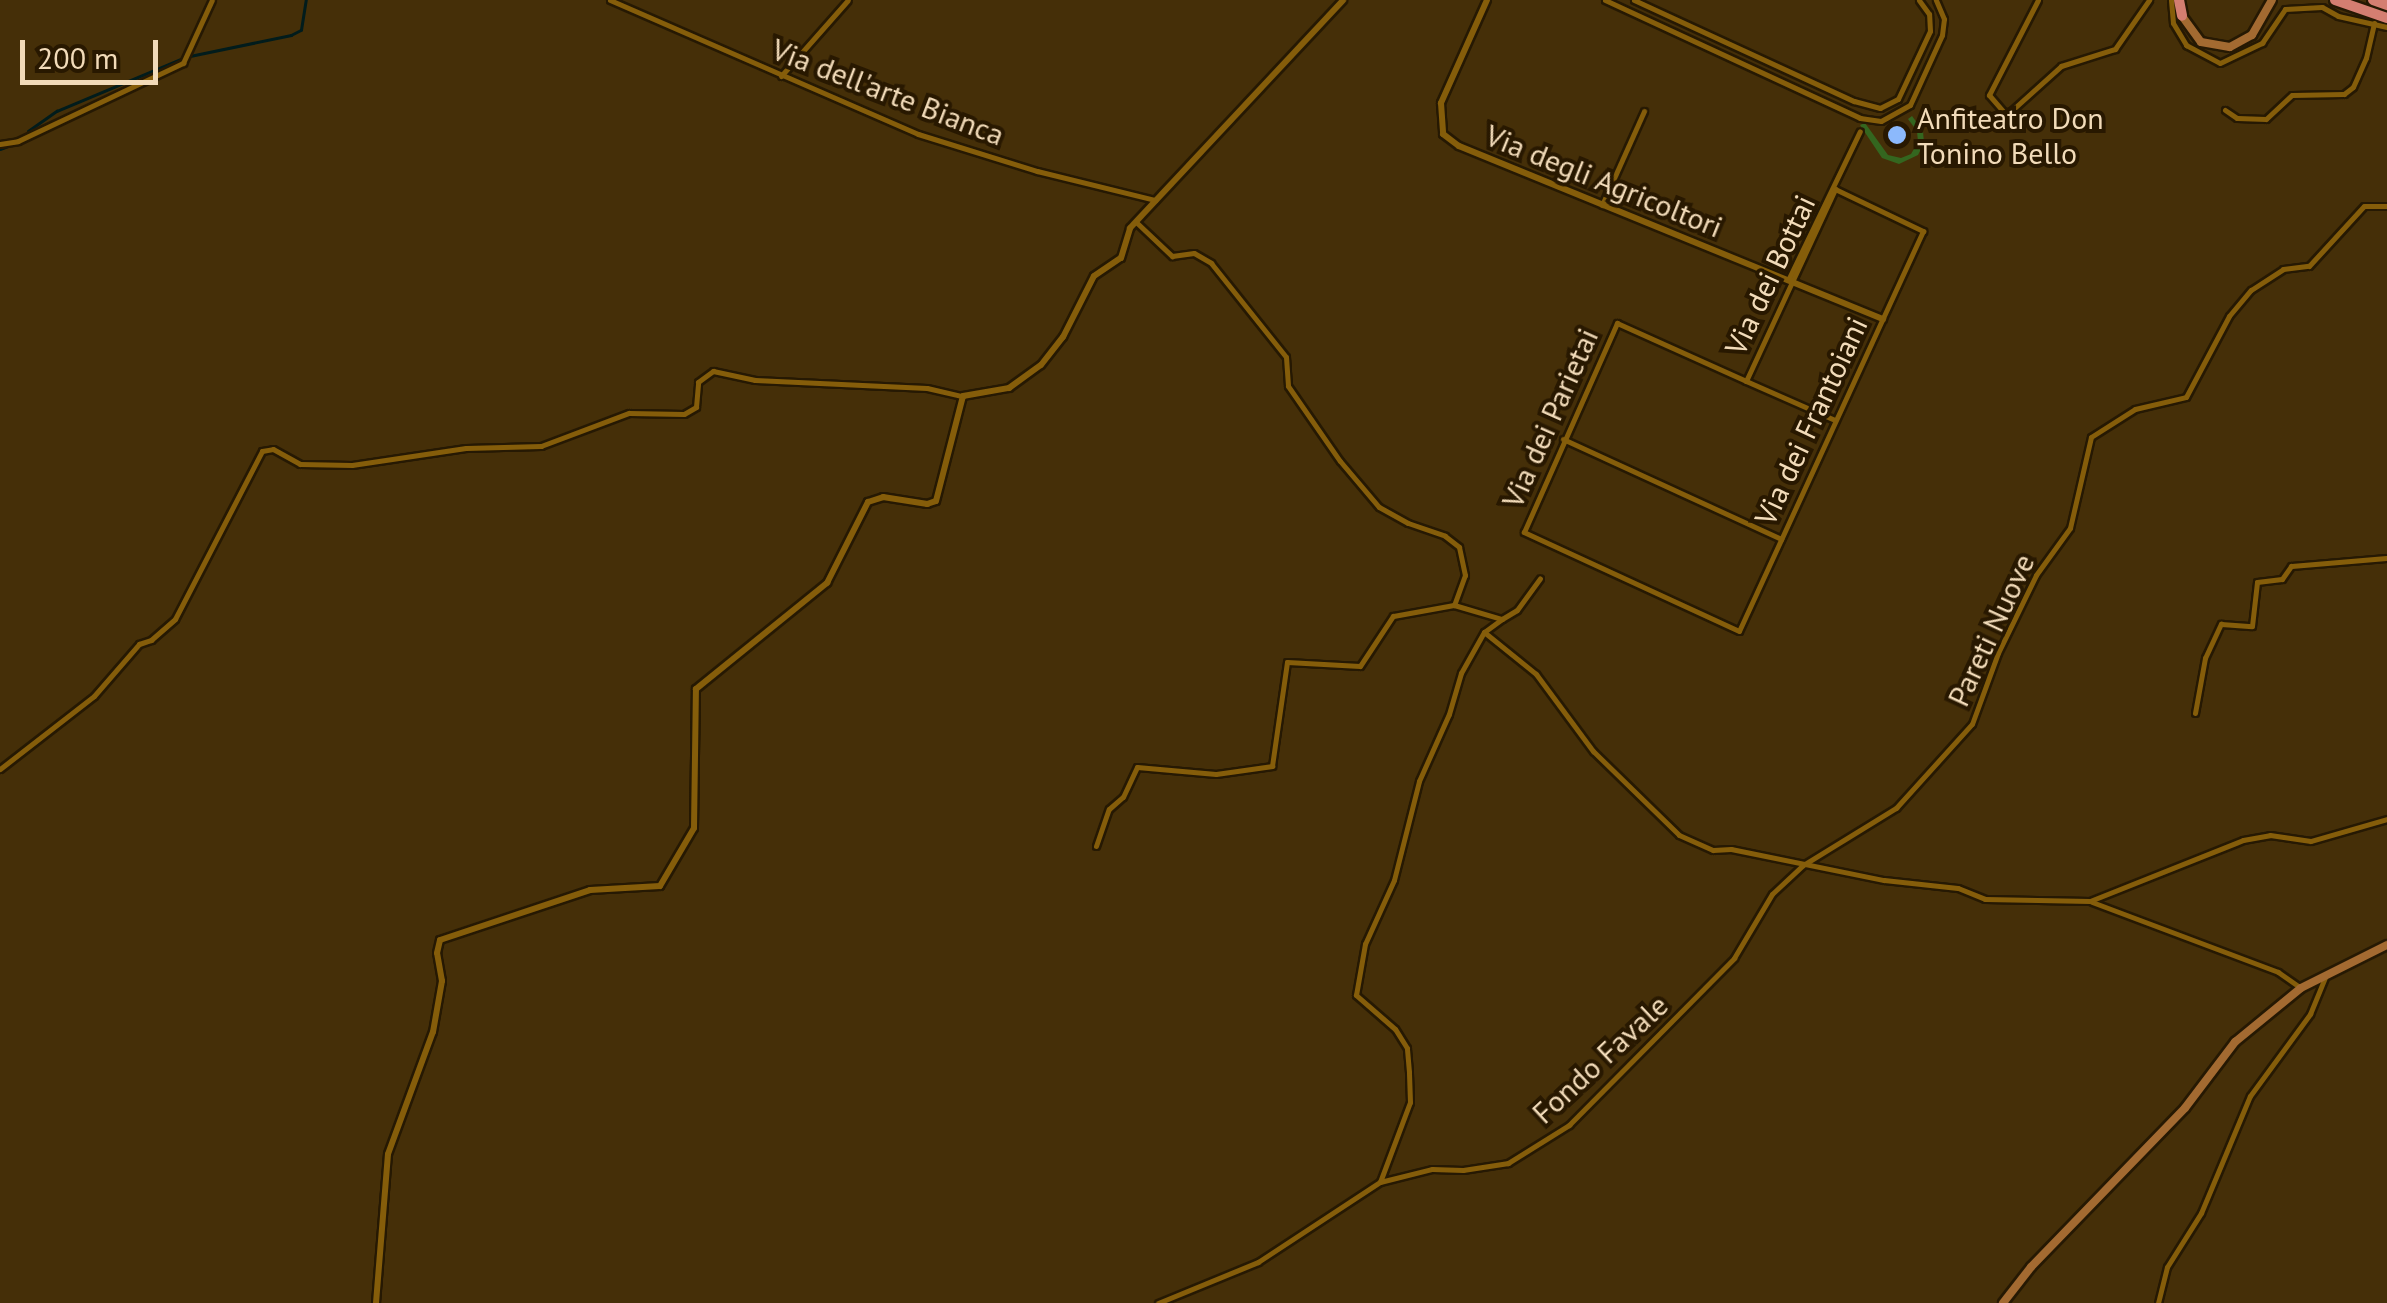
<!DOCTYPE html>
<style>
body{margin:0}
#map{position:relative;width:2387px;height:1303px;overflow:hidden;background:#452f08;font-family:"PT Sans",sans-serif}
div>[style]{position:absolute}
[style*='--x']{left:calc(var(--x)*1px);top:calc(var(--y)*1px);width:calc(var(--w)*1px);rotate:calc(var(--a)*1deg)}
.green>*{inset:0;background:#34661f}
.stream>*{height:2.5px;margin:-1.25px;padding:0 1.25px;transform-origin:1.25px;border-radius:1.25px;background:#011c1c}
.roads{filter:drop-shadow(2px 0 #261903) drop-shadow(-2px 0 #261903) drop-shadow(0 2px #261903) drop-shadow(0 -2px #261903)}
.minor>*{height:5px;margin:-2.5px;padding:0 2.5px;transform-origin:2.5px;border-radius:2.5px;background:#855d0a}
.tertiary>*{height:6px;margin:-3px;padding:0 3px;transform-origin:3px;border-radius:3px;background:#855d0a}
.secondary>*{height:8px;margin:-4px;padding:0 4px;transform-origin:4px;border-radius:4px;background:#a36a31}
.trunk>*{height:10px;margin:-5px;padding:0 5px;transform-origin:5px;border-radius:5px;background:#d47e71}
.dots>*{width:28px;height:28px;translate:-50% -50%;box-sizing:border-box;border:5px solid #281800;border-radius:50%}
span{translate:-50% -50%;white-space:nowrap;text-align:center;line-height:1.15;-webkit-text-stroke:8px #281800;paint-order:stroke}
.street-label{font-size:30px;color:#f2dbb9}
.poi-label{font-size:30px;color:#f2dbb9}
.left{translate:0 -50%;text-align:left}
.scale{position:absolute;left:20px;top:40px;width:138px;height:45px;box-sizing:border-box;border:5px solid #f2dbb9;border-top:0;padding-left:12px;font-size:30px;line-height:35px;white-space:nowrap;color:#f2dbb9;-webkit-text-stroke:8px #281800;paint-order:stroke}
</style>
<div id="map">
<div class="green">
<i style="clip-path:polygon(1912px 116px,1923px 131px,1924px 143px,1918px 155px,1899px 164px,1882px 158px,1860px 125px,1865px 123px,1888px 155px,1901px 158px,1911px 154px,1918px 142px,1917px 131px,1908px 119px)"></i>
</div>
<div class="stream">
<i style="--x:190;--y:56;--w:103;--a:-11.7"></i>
<i style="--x:291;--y:35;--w:11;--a:-27"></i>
<i style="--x:301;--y:30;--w:30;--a:-81"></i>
<i style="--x:28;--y:131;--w:35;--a:-35"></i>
<i style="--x:57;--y:111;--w:134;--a:-22.8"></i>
<i style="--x:0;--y:149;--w:28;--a:-21"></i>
</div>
<div class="roads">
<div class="minor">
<i style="--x:610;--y:0;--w:336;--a:23.5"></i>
<i style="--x:918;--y:134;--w:125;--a:17.3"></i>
<i style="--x:1037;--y:171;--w:122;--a:13.8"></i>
<i style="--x:1605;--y:0;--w:281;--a:24.8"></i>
<i style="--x:1860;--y:118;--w:21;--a:8"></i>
<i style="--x:1881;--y:121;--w:33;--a:-29"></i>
<i style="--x:1910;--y:105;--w:77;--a:-65.4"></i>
<i style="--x:1942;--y:35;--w:16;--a:-83"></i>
<i style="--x:1944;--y:19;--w:21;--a:-113"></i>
<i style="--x:1634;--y:0;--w:242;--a:24.7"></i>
<i style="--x:1854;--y:101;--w:27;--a:15"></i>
<i style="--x:1880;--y:108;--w:20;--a:-27"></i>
<i style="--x:1898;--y:99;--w:75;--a:-64.8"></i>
<i style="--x:1930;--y:31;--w:17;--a:-93"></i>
<i style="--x:1929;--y:14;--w:17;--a:-126"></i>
<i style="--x:2038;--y:0;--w:107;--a:117.3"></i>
<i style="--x:1989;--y:95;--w:23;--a:49"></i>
<i style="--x:2004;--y:112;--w:6;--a:0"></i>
<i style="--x:2010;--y:112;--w:69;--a:-42"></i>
<i style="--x:2061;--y:66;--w:57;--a:-17.5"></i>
<i style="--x:2115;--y:49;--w:60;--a:-55.2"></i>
<i style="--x:2171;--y:0;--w:23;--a:85"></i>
<i style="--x:2173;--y:23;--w:26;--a:59"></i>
<i style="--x:2186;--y:45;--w:38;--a:28"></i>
<i style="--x:2220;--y:63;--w:47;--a:-25.5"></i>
<i style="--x:2262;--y:43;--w:41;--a:-55.9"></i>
<i style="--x:2285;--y:9;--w:37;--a:-3"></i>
<i style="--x:2322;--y:7;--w:18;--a:29"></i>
<i style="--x:2338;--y:16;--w:50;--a:12.7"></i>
<i style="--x:781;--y:76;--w:101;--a:-48.6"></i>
<i style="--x:2225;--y:110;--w:14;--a:34"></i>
<i style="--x:2237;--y:118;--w:29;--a:2"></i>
<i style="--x:2266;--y:119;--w:35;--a:-43"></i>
<i style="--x:2292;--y:95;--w:52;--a:-1.1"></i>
<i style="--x:2344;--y:94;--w:11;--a:-38"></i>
<i style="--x:2353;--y:87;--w:32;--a:-66"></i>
<i style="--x:2366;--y:58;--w:36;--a:-77"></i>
<i style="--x:0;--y:144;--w:18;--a:-9"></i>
<i style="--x:18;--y:141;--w:183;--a:-25.3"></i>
<i style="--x:183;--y:63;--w:69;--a:-65.3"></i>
<i style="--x:1602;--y:205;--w:103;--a:-65.9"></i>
<i style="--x:1136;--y:222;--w:50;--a:43.4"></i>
<i style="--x:1172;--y:256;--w:22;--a:-8"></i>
<i style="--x:1194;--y:253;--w:20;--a:30"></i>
<i style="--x:1211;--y:263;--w:120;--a:51.4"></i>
<i style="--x:1286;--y:357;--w:29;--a:86"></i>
<i style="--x:1288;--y:386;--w:91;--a:55.3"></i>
<i style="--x:1340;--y:461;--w:60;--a:49.7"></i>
<i style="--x:1379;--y:507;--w:33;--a:29"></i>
<i style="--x:1408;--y:523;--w:39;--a:19"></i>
<i style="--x:1445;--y:536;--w:18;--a:38"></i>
<i style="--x:1459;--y:547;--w:29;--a:78"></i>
<i style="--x:1465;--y:575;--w:32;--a:110"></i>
<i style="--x:1454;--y:605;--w:50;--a:16.3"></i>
<i style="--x:1502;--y:619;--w:22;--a:144"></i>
<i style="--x:1484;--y:632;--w:67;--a:38.9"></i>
<i style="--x:1536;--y:674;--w:96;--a:53.5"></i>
<i style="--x:1593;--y:751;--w:120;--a:44.3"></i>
<i style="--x:1679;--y:835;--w:37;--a:24"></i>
<i style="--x:1713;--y:850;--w:18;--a:-3"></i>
<i style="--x:1731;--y:849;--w:156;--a:11.5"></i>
<i style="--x:1884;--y:880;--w:74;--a:6.2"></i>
<i style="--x:1958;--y:888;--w:29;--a:22"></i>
<i style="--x:1985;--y:899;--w:105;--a:1.1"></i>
<i style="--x:2090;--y:901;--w:165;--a:-21.7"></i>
<i style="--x:2243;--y:840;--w:27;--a:-10"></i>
<i style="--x:2270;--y:835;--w:41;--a:8.3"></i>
<i style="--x:2311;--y:841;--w:79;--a:-16.1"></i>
<i style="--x:1788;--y:280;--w:165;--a:-64.2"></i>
<i style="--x:1746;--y:381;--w:212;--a:-65.1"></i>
<i style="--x:1835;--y:189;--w:98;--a:25.5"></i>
<i style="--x:1923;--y:231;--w:440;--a:114.7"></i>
<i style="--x:1739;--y:631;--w:237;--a:-155.3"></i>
<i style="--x:1524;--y:532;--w:229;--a:-66"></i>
<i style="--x:1617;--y:323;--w:141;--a:24.2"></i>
<i style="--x:1746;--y:381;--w:97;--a:23.7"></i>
<i style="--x:1563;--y:439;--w:240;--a:24.6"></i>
<i style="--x:1502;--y:619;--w:17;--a:-31"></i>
<i style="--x:1517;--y:610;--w:39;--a:-54"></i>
<i style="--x:2195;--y:713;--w:56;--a:-79.7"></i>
<i style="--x:2205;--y:658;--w:38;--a:-65"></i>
<i style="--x:2221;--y:624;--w:31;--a:4"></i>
<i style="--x:2252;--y:626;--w:44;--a:-83.5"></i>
<i style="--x:2257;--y:582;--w:25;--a:-7"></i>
<i style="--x:2282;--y:579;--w:16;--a:-55"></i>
<i style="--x:2291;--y:566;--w:96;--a:-4.8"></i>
<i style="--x:0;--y:769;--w:119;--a:-37.8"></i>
<i style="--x:94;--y:696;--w:69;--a:-49.1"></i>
<i style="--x:139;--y:644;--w:13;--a:-18"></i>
<i style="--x:151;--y:640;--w:32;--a:-41"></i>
<i style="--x:175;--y:619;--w:189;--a:-62.6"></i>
<i style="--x:262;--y:451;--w:11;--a:-10"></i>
<i style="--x:273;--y:449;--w:31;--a:29"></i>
<i style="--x:300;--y:464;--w:52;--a:1.1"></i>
<i style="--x:352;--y:465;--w:115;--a:-8.5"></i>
<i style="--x:466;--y:448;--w:75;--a:-1.5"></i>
<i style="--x:541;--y:446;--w:94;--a:-20.6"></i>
<i style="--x:629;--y:413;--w:55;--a:1"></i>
<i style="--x:684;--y:414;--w:14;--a:-30"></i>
<i style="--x:696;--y:407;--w:25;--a:-85"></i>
<i style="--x:698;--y:382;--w:19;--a:-36"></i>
<i style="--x:713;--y:371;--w:43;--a:12.1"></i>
<i style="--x:755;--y:380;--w:172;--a:2.7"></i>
<i style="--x:927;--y:388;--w:37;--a:13"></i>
<i style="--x:1096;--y:846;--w:39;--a:-71"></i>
<i style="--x:1109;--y:809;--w:18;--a:-41"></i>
<i style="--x:1123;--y:797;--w:33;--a:-65"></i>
<i style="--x:1137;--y:767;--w:79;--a:5.1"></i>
<i style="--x:1216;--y:774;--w:57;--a:-8.1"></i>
<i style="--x:1272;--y:766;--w:105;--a:-81.8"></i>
<i style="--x:1287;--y:662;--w:73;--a:3.1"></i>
<i style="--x:1360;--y:666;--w:60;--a:-56.6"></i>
<i style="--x:1393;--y:616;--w:62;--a:-10.2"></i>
<i style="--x:2092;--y:902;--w:199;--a:20.6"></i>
<i style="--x:2278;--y:972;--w:28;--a:35"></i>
<i style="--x:1380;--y:1182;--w:85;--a:-69.4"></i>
<i style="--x:1410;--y:1102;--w:30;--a:-92"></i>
<i style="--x:1409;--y:1072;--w:24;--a:-95"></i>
<i style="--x:1407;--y:1048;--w:22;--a:-122"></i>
<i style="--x:1395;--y:1029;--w:52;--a:-138.9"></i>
<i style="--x:1356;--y:995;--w:52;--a:-80"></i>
<i style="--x:1365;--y:944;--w:70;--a:-65.6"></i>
<i style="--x:1394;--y:880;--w:102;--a:-75.8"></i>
<i style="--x:1419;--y:781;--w:73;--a:-65.9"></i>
<i style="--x:1449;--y:714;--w:43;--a:-73.7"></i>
<i style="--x:1461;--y:673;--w:47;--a:-60.7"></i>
<i style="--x:1158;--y:1303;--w:108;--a:-22.3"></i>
<i style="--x:1258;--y:1262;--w:146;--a:-33.3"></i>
<i style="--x:1380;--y:1182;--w:54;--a:-14"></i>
<i style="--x:1432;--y:1169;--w:31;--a:2"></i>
<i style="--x:1463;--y:1170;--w:46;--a:-8.8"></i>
<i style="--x:1508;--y:1163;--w:72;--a:-31.9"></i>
<i style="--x:1569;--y:1125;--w:235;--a:-45.3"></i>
<i style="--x:1734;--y:958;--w:74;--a:-59.3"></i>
<i style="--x:1772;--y:894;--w:42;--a:-43.1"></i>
<i style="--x:1803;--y:865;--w:109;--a:-31.5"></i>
<i style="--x:1896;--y:808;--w:113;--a:-47.9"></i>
<i style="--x:1972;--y:724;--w:76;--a:-69.9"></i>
<i style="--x:1998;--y:653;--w:87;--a:-64"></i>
<i style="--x:2036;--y:575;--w:58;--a:-54.1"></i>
<i style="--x:2070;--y:528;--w:93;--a:-77"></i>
<i style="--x:2091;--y:437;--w:52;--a:-32.5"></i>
<i style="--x:2135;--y:409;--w:52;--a:-13.2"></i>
<i style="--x:2186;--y:397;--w:92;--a:-62"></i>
<i style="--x:2229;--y:316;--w:34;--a:-50"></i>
<i style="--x:2251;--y:290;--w:38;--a:-33"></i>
<i style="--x:2283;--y:269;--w:26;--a:-7"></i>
<i style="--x:2309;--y:266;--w:81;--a:-47.5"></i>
<i style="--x:2364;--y:206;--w:23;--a:0"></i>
<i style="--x:2158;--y:1303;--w:37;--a:-76"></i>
<i style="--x:2167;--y:1267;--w:64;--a:-57.8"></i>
<i style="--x:2201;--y:1213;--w:127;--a:-67.3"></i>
<i style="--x:2250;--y:1096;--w:102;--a:-53.8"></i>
<i style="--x:2310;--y:1014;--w:42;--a:-67.7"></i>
</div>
<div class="tertiary">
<i style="--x:1487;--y:0;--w:113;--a:114.1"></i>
<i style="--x:1441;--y:103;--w:31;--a:86"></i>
<i style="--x:1443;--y:134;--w:20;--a:37"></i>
<i style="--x:1459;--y:146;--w:458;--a:22.2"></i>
<i style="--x:376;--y:1303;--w:149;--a:-85.4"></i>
<i style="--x:388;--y:1154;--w:130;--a:-69.8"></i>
<i style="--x:433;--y:1032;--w:52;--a:-80"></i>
<i style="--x:442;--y:981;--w:28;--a:-100"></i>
<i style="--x:437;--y:953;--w:13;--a:-77"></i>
<i style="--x:440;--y:940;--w:158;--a:-18.4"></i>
<i style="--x:590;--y:890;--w:70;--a:-3.3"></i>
<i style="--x:660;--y:886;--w:67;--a:-59.6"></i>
<i style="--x:694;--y:828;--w:139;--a:-89.2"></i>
<i style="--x:696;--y:689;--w:169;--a:-39"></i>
<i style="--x:827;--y:583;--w:91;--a:-63.2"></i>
<i style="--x:868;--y:502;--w:16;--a:-18"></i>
<i style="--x:883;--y:497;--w:45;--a:9"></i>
<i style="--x:927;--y:504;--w:9;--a:-18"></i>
<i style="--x:936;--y:501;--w:108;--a:-75.6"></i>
<i style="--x:963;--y:396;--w:47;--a:-9.9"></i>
<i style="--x:1009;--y:388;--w:39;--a:-36"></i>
<i style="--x:1041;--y:365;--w:36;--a:-52"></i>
<i style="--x:1063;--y:337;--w:68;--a:-63.1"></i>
<i style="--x:1094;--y:276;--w:32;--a:-34"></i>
<i style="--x:1121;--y:258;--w:31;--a:-73"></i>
<i style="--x:1130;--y:228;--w:312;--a:-46.9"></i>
</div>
<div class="secondary">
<i style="--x:2182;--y:16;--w:32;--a:54"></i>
<i style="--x:2201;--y:42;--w:29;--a:10"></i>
<i style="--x:2230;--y:47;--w:25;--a:-29"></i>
<i style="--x:2252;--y:35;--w:40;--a:-60.3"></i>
<i style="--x:2003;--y:1303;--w:46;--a:-52.1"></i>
<i style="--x:2031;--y:1267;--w:221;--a:-45.9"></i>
<i style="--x:2185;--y:1108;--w:83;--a:-52.9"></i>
<i style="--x:2235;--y:1042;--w:85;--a:-39.3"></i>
<i style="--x:2301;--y:988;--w:96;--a:-26.6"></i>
</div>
<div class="trunk">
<i style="--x:2179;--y:0;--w:16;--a:79"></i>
<i style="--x:2335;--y:0;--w:55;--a:19.1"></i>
<i style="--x:2373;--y:0;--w:15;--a:20"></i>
</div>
</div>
<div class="dots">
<i style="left:1897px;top:135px;background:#8cb9fc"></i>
</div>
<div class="street-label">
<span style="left:888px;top:92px;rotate:21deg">Via dell'arte Bianca</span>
<span style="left:1604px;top:181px;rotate:22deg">Via degli Agricoltori</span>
<span style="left:1770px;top:275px;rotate:-65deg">Via dei Bottai</span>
<span style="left:1550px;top:418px;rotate:-66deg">Via dei Parietai</span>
<span style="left:1811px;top:421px;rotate:-65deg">Via dei Frantoiani</span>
<span style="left:1991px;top:630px;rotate:-65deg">Pareti Nuove</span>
<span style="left:1600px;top:1059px;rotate:-43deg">Fondo Favale</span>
</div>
<div class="poi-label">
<span class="left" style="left:1917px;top:135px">Anfiteatro Don<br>Tonino Bello</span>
</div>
<div class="scale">200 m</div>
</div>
